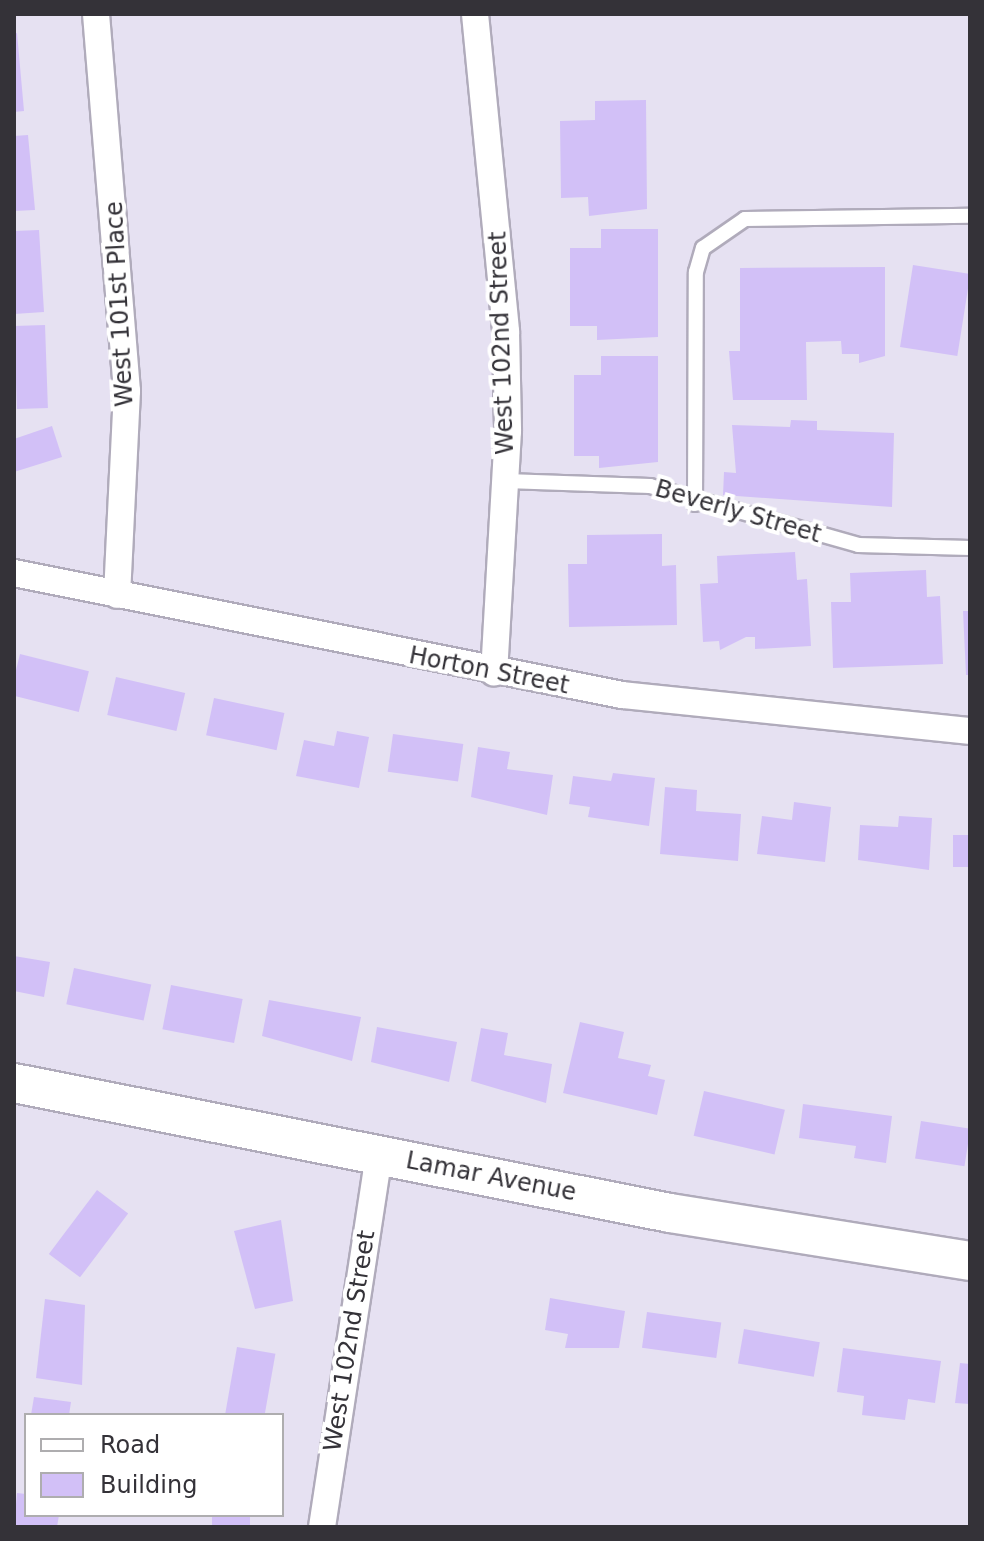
<!DOCTYPE html>
<style>
body{margin:0}
#map{position:relative;width:984px;height:1541px;overflow:hidden;background:#e6e1f2;font-family:"DejaVu Sans",sans-serif}
div>[style]{position:absolute}
[style*='--x']{left:calc(var(--x)*1px);top:calc(var(--y)*1px);width:calc(var(--w)*1px);rotate:calc(var(--a)*1deg)}
.building>*{inset:0;background:#d2c0f7;transform-origin:0 0}
.roads{filter:drop-shadow(2px 0 #b0abbb) drop-shadow(-2px 0 #b0abbb) drop-shadow(0 2px #b0abbb) drop-shadow(0 -2px #b0abbb)}
.lane>*{height:14px;margin:-7px;padding:0 7px;transform-origin:7px;border-radius:7px;background:#fff}
.street>*{height:26px;margin:-13px;padding:0 13px;transform-origin:13px;border-radius:13px;background:#fff}
.secondary>*{height:38px;margin:-19px;padding:0 19px;transform-origin:19px;border-radius:19px;background:#fff}
span{translate:-50% -50%;white-space:nowrap;text-align:center;line-height:1.15;-webkit-text-stroke:8px #fff;paint-order:stroke}
.street-label{font-size:24px;color:#343238}
.frame{position:absolute;inset:0;border:16px solid #343238;pointer-events:none}
.legend{position:absolute;left:24px;top:1413px;width:260px;height:104px;box-sizing:border-box;background:#fff;border:2px solid #aeadaf;margin:0;padding:10px 14px;list-style:none;font-size:24px;color:#343238}
.legend li{display:flex;align-items:center;gap:16px;height:40px}
.legend b{width:40px;border:2px solid #aeadaf}
</style>
<div id="map">
<div class="building">
<i style="clip-path:polygon(17px 33px,24px 111px,14px 112px,14px 34px)"></i>
<i style="clip-path:polygon(646px 100px,647px 209px,589px 216px,588px 197px,561px 198px,560px 121px,595px 120px,595px 101px)"></i>
<i style="clip-path:polygon(28px 135px,35px 210px,14px 211px,14px 136px)"></i>
<i style="clip-path:polygon(601px 229px,658px 229px,658px 337px,597px 340px,597px 326px,570px 326px,570px 248px,601px 248px)"></i>
<i style="clip-path:polygon(39px 230px,44px 312px,14px 314px,14px 231px)"></i>
<i style="left:913px;top:265px;width:58px;height:83px;rotate:9deg"></i>
<i style="clip-path:polygon(885px 267px,885px 356px,859px 363px,859px 354px,842px 354px,841px 341px,806px 342px,807px 400px,733px 400px,729px 351px,740px 351px,740px 268px)"></i>
<i style="left:45px;top:325px;width:83px;height:31px;rotate:88deg"></i>
<i style="clip-path:polygon(601px 356px,658px 356px,658px 462px,599px 468px,599px 456px,574px 456px,574px 375px,601px 375px)"></i>
<i style="clip-path:polygon(791px 420px,817px 421px,817px 430px,894px 433px,892px 507px,723px 495px,724px 472px,736px 473px,732px 425px,790px 427px)"></i>
<i style="clip-path:polygon(52px 426px,62px 457px,14px 472px,14px 439px)"></i>
<i style="clip-path:polygon(662px 534px,662px 566px,676px 565px,677px 625px,569px 627px,568px 564px,587px 564px,587px 535px)"></i>
<i style="clip-path:polygon(795px 552px,797px 580px,807px 579px,811px 646px,755px 649px,755px 637px,746px 637px,720px 650px,719px 641px,703px 642px,700px 584px,718px 583px,717px 556px)"></i>
<i style="clip-path:polygon(926px 570px,927px 597px,940px 596px,943px 664px,833px 668px,831px 602px,851px 602px,850px 573px)"></i>
<i style="clip-path:polygon(963px 611px,970px 611px,970px 675px,966px 675px)"></i>
<i style="left:20px;top:654px;width:71px;height:42px;rotate:14deg"></i>
<i style="left:116px;top:677px;width:71px;height:39px;rotate:13deg"></i>
<i style="left:214px;top:698px;width:72px;height:38px;rotate:12deg"></i>
<i style="clip-path:polygon(337px 731px,369px 737px,359px 788px,296px 776px,304px 740px,334px 746px)"></i>
<i style="left:393px;top:734px;width:71px;height:38px;rotate:8deg"></i>
<i style="clip-path:polygon(478px 747px,510px 752px,507px 769px,553px 775px,547px 815px,471px 797px)"></i>
<i style="clip-path:polygon(613px 773px,655px 778px,649px 826px,588px 817px,590px 807px,569px 804px,573px 776px,611px 781px)"></i>
<i style="clip-path:polygon(665px 787px,697px 790px,696px 811px,741px 814px,738px 861px,660px 854px)"></i>
<i style="clip-path:polygon(794px 802px,831px 807px,825px 862px,757px 854px,762px 816px,792px 820px)"></i>
<i style="clip-path:polygon(899px 816px,932px 818px,929px 870px,858px 860px,860px 825px,898px 827px)"></i>
<i style="left:953px;top:835px;width:17px;height:32px"></i>
<i style="clip-path:polygon(14px 956px,50px 962px,44px 997px,14px 991px)"></i>
<i style="left:74px;top:968px;width:79px;height:37px;rotate:12deg"></i>
<i style="left:171px;top:985px;width:73px;height:45px;rotate:11deg"></i>
<i style="clip-path:polygon(269px 1000px,361px 1017px,352px 1061px,262px 1036px)"></i>
<i style="clip-path:polygon(580px 1022px,624px 1032px,618px 1058px,651px 1065px,648px 1076px,665px 1080px,657px 1115px,563px 1093px)"></i>
<i style="clip-path:polygon(377px 1027px,457px 1042px,449px 1082px,371px 1062px)"></i>
<i style="clip-path:polygon(481px 1028px,508px 1033px,504px 1055px,552px 1064px,546px 1103px,471px 1081px)"></i>
<i style="left:704px;top:1091px;width:83px;height:46px;rotate:13deg"></i>
<i style="clip-path:polygon(803px 1104px,892px 1116px,886px 1163px,854px 1158px,856px 1146px,799px 1138px)"></i>
<i style="left:921px;top:1121px;width:50px;height:38px;rotate:9deg"></i>
<i style="left:97px;top:1190px;width:39px;height:80px;rotate:37deg"></i>
<i style="clip-path:polygon(281px 1220px,293px 1301px,255px 1309px,234px 1231px)"></i>
<i style="clip-path:polygon(550px 1298px,625px 1311px,619px 1348px,565px 1348px,568px 1334px,545px 1330px)"></i>
<i style="clip-path:polygon(45px 1299px,85px 1305px,82px 1385px,36px 1378px)"></i>
<i style="left:647px;top:1312px;width:75px;height:36px;rotate:8deg"></i>
<i style="left:744px;top:1329px;width:77px;height:35px;rotate:10deg"></i>
<i style="left:237px;top:1347px;width:39px;height:69px;rotate:10deg"></i>
<i style="clip-path:polygon(843px 1348px,941px 1361px,935px 1403px,908px 1399px,905px 1420px,862px 1415px,864px 1396px,837px 1392px)"></i>
<i style="clip-path:polygon(960px 1363px,970px 1364px,970px 1404px,955px 1403px)"></i>
<i style="clip-path:polygon(34px 1397px,71px 1402px,69px 1415px,31px 1415px)"></i>
<i style="clip-path:polygon(17px 1493px,26px 1494px,26px 1515px,59px 1515px,57px 1527px,14px 1526px)"></i>
<i style="left:212px;top:1515px;width:38px;height:12px"></i>
</div>
<div class="roads">
<div class="lane">
<i style="--x:506;--y:481;--w:144;--a:2"></i>
<i style="--x:650;--y:486;--w:216;--a:15.8"></i>
<i style="--x:858;--y:545;--w:112;--a:1.5"></i>
<i style="--x:695;--y:504;--w:232;--a:-89.8"></i>
<i style="--x:696;--y:272;--w:25;--a:-74"></i>
<i style="--x:703;--y:248;--w:51;--a:-34.6"></i>
<i style="--x:745;--y:219;--w:225;--a:-0.8"></i>
</div>
<div class="street">
<i style="--x:96;--y:14;--w:378;--a:85.3"></i>
<i style="--x:127;--y:391;--w:204;--a:92.8"></i>
<i style="--x:475;--y:14;--w:320;--a:84.4"></i>
<i style="--x:506;--y:332;--w:99;--a:88.8"></i>
<i style="--x:508;--y:431;--w:242;--a:93.3"></i>
<i style="--x:14;--y:573;--w:620;--a:11.35"></i>
<i style="--x:622;--y:695;--w:350;--a:5.9"></i>
<i style="--x:322;--y:1527;--w:376;--a:-81.3"></i>
</div>
<div class="secondary">
<i style="--x:14;--y:1083;--w:669;--a:11.21"></i>
<i style="--x:670;--y:1213;--w:304;--a:9.1"></i>
</div>
</div>
<div class="street-label">
<span style="left:120px;top:304px;rotate:-93deg">West 101st Place</span>
<span style="left:502px;top:343px;rotate:-92deg">West 102nd Street</span>
<span style="left:738px;top:512px;rotate:16deg">Beverly Street</span>
<span style="left:489px;top:671px;rotate:11deg">Horton Street</span>
<span style="left:491px;top:1177px;rotate:11deg">Lamar Avenue</span>
<span style="left:350px;top:1341px;rotate:-81deg">West 102nd Street</span>
</div>
<div class="frame"></div>
<ul class="legend">
<li><b style="height:10px;background:#fff"></b>Road</li>
<li><b style="height:22px;background:#d2c0f7"></b>Building</li>
</ul>
</div>
